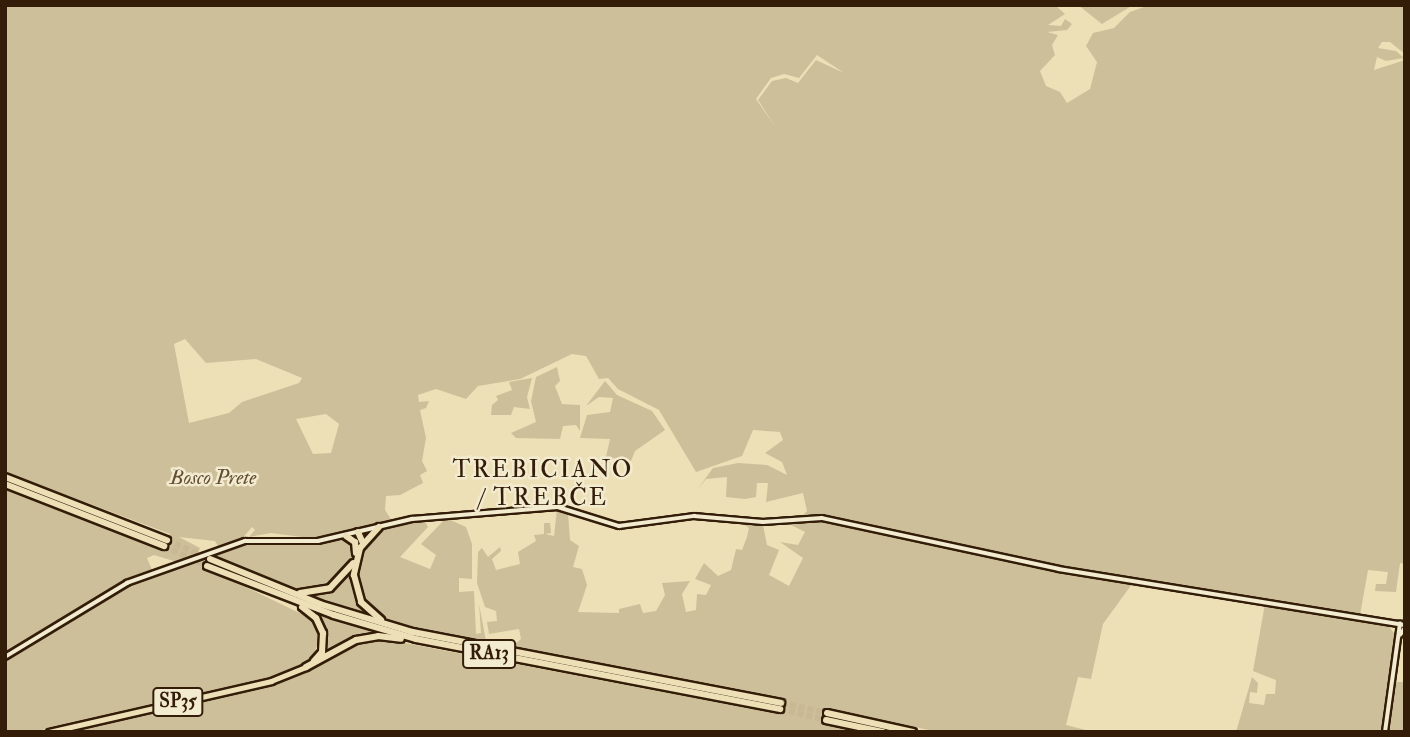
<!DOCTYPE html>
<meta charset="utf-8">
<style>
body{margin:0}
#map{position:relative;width:1410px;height:737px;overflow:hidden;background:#ede0b7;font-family:"IM FELL Double Pica",serif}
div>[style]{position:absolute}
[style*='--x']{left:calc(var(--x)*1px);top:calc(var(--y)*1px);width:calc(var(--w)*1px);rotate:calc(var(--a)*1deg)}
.green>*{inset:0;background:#cdbf99}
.motorway-tunnel>*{height:6px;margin-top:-3px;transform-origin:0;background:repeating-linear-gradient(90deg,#c8b994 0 6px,transparent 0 9px)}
.roads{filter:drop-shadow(2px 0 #331d09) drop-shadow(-2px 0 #331d09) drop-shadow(0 2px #331d09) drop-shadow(0 -2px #331d09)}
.secondary>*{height:3.5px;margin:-1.75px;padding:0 1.75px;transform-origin:1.75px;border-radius:1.75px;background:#f3ebd0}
.primary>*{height:4.5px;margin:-2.25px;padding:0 2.25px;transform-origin:2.25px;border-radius:2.25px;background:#ede0b7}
.motorway>*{height:6px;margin:-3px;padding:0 3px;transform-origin:3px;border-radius:3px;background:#ede0b7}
span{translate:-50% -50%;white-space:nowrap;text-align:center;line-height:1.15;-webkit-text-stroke:5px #f3ebd0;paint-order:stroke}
.shield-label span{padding:2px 5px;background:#f3ebd0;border:2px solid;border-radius:5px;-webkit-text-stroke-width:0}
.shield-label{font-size:19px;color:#331d09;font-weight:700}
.park-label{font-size:21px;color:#614e34;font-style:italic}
.quarter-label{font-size:24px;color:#331d09;letter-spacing:2px}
.frame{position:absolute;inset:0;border:7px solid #331d09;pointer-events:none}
</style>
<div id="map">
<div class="green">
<i style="clip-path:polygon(evenodd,5px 5px,1055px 5px,1065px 14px,1048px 25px,1061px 26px,1065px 19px,1072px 24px,1067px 30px,1047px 32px,1058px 35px,1052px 45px,1055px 55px,1040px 71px,1046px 86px,1060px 92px,1067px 103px,1090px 89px,1097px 62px,1086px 46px,1093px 33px,1114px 28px,1130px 12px,1144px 7px,1405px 5px,1405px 54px,1390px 42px,1382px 42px,1378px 48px,1396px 51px,1404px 58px,1386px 61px,1377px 57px,1374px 70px,1405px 60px,1405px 564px,1400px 563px,1396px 592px,1375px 591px,1376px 584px,1386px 584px,1388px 572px,1368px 570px,1360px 615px,1076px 569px,803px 515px,807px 511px,803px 493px,766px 502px,768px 483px,757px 483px,756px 497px,745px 499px,726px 497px,727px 477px,706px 479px,697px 490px,713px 468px,738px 463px,767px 465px,787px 475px,782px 462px,765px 453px,783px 440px,780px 432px,753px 430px,742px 456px,696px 472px,659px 410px,618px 389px,608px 378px,599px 379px,586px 356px,572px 354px,520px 379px,478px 386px,466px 399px,436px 389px,418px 395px,419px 402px,429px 401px,426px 408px,420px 410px,426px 438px,422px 461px,427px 471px,420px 475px,423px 483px,400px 495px,386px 496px,385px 510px,392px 521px,310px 538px,271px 533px,249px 537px,255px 530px,252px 527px,241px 540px,219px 548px,215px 541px,179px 537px,200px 548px,197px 555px,177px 562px,154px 555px,147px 558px,152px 570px,85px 603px,5px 654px,5px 489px,162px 551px,170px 534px,5px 472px,5px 5px,817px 55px,844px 73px,816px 60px,798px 83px,786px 78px,772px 81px,758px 100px,776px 128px,756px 99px,771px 78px,784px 74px,799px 78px,817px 55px,5px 5px,185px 339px,206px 363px,256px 359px,302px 378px,299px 383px,242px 402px,229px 413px,189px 423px,174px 344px,185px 339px,5px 5px,326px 414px,339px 424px,331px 453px,313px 454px,296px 419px,326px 414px)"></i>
<i style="clip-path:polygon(1078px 5px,1133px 5px,1102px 24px)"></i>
<i style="clip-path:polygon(557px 367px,560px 381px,555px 386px,562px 404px,580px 405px,580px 431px,576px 425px,563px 426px,560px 439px,516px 438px,511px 433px,536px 422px,531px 401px,536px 377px)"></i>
<i style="clip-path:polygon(532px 378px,527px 397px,530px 409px,514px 407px,511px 415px,491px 415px,492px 405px,498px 400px,496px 396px,512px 390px,509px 382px)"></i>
<i style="clip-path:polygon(605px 381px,617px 395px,652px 411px,665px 430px,635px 451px,631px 461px,606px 457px,610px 439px,580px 438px,587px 415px,610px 412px,613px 398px,599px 397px,586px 406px)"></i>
<i style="clip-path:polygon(557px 509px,568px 513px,570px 540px,579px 546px,573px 567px,582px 569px,587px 585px,578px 612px,619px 613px,619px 609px,640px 604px,643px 613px,656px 611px,665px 595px,662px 583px,690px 581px,682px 594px,686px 612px,696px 610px,697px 594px,706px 595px,711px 585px,695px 579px,704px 563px,718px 576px,731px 570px,736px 549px,742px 550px,747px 537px,749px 528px,742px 523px,763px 525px,767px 545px,779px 550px,769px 575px,789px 586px,803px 558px,780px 542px,798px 545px,805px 532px,789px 524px,769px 523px,810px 519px,1132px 584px,1103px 624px,1091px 679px,1078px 677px,1066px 725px,1094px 732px,938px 732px,829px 709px,825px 724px,859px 732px,65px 732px,274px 683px,365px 640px,389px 640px,779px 714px,781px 700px,479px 642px,386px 620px,365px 605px,356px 581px,366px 543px,379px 529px,424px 520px,428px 527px,400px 557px,430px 569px,436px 555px,421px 544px,446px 518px,466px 527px,472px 544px,472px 579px,459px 578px,459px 592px,474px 591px,476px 634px,481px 633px,479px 604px,486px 641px,516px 643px,521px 639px,519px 629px,489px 634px,487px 622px,497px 621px,496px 611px,485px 607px,477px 583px,478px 552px,482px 548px,488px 557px,500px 547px,501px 551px,492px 559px,496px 570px,520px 564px,518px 552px,536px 541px,534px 535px,544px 534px,544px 523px,550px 523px,551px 533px,545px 534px,554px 536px)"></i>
<i style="clip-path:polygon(345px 538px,352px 542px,353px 558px,327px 587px,302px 592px,211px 557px,206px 568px,312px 619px,320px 639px,311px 661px,264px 679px,33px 732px,5px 732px,5px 661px,116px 591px,253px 541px,314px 544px)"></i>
<i style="clip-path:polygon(351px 572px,364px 613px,312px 596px,334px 588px)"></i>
<i style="clip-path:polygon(1265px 604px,1389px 626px,1395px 635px,1382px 732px,1236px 732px,1252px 677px,1258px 683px,1257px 693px,1250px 692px,1249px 703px,1264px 705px,1266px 694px,1275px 694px,1276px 680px,1253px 671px)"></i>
<i style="clip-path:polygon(313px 612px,379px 634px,351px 639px,321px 657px,327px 645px,326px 632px)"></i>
<i style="clip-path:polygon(1393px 682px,1405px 682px,1405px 732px,1388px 732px)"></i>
</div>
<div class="motorway-tunnel">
<i style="--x:167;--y:540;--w:47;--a:23.8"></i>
<i style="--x:164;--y:546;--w:47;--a:24.9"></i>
<i style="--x:781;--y:703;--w:47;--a:12.3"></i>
<i style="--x:780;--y:709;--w:47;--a:13.4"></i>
</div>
<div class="roads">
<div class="secondary">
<i style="--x:1400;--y:635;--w:9;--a:-54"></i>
<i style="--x:5;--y:657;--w:143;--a:-31.2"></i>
<i style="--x:127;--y:583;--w:125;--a:-19.6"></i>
<i style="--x:245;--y:541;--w:73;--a:0"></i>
<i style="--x:318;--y:541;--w:97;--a:-13.2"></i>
<i style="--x:412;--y:519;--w:146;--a:-4.7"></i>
<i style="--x:558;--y:507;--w:64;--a:17.3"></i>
<i style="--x:619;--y:526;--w:76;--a:-7.6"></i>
<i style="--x:694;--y:516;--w:69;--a:5"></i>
<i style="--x:763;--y:522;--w:59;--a:-3.9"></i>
<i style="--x:822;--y:518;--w:242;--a:12.1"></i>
<i style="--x:1059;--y:569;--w:351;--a:9.2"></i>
<i style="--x:1385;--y:732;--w:109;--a:-82.1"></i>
</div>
<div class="primary">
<i style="--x:49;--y:732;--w:228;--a:-12.9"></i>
<i style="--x:271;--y:681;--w:38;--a:-22"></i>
</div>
<div class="motorway">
<i style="--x:5;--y:477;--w:174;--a:21.3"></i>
<i style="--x:5;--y:484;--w:171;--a:21.3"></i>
<i style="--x:379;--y:527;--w:28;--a:132"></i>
<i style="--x:360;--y:548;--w:28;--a:103"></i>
<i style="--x:354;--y:575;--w:28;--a:75"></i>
<i style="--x:361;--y:602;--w:27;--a:42"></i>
<i style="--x:358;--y:532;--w:12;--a:66"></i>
<i style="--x:346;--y:536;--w:11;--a:34"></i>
<i style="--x:355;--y:542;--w:11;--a:85"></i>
<i style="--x:210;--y:559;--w:119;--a:22.2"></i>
<i style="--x:320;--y:604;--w:97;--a:16.8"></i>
<i style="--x:413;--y:632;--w:375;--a:10.9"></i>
<i style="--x:207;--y:566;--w:136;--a:21.1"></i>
<i style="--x:334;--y:615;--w:85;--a:16.3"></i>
<i style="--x:416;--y:639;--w:371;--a:10.9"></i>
<i style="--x:300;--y:593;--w:30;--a:-9"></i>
<i style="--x:330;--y:588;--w:34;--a:-47"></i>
<i style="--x:302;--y:607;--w:18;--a:38"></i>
<i style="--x:316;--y:618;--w:17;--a:65"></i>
<i style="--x:323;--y:633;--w:19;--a:93"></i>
<i style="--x:322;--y:652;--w:12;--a:132"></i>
<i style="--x:306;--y:667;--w:57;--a:-28.4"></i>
<i style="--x:356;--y:640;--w:22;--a:-10"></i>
<i style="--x:378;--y:636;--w:23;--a:7"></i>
<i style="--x:827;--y:713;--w:88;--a:12.5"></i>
<i style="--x:826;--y:720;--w:58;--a:11.9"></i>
</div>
</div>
<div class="shield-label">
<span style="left:489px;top:654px">RA13</span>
<span style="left:178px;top:702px">SP35</span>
</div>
<div class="park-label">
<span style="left:213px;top:478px">Bosco Prete</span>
</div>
<div class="quarter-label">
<span style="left:543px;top:484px">TREBICIANO<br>/ TREBČE</span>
</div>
<div class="frame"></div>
</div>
